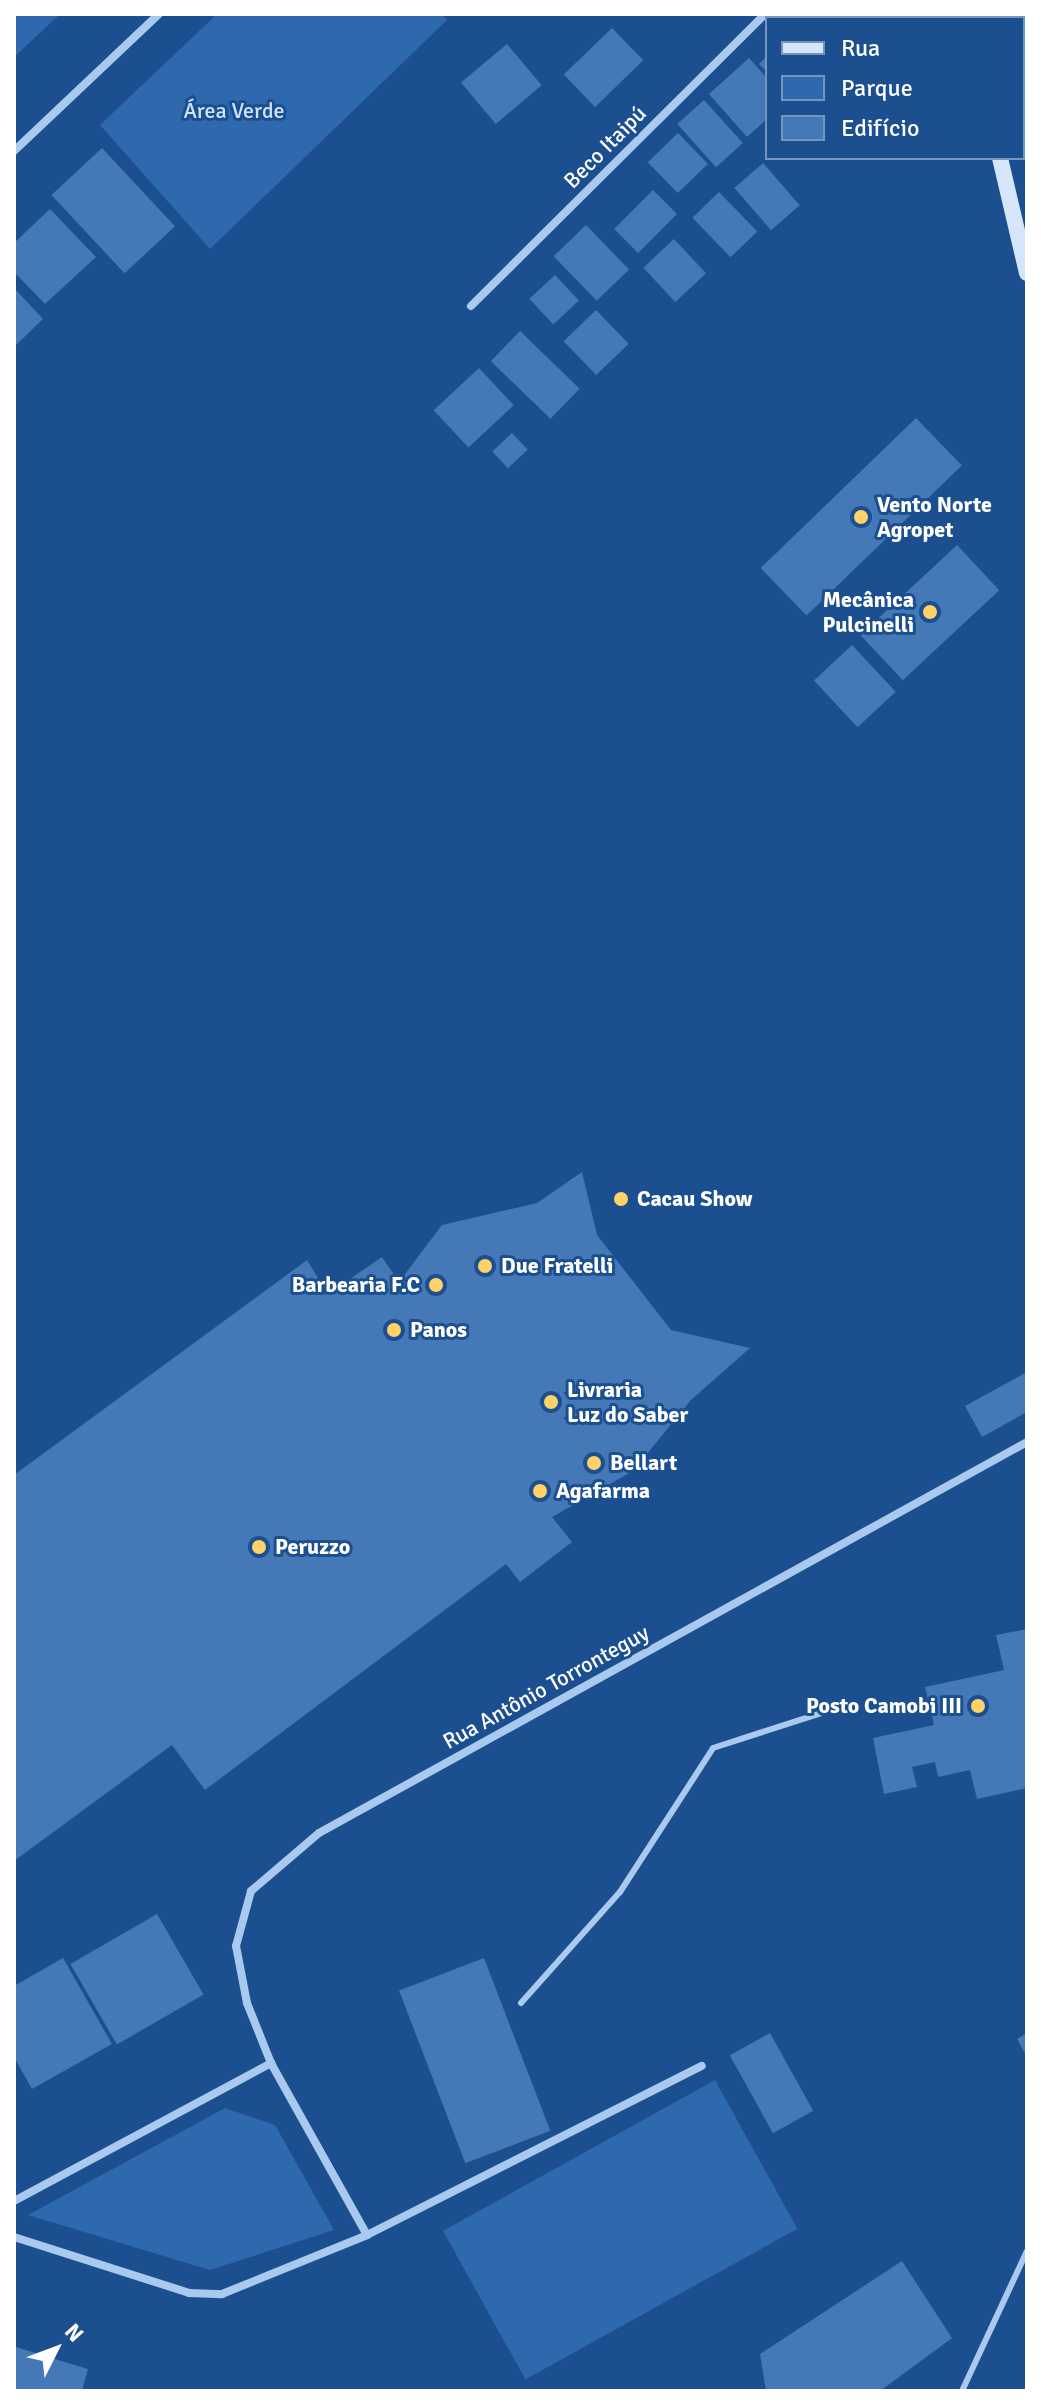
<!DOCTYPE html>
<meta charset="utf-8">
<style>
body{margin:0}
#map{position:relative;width:1041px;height:2405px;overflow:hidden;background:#1b4f8f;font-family:Signika,sans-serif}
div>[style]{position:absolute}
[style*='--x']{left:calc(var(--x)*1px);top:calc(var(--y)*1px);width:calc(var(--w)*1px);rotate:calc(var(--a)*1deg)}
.green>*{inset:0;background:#2e69ad;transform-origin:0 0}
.building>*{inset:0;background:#4478b7;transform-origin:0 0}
.lane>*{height:6px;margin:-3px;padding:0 3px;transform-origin:3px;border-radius:3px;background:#a9c9ee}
.street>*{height:8px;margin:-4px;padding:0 4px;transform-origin:4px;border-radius:4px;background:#a9c9ee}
.secondary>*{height:16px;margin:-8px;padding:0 8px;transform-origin:8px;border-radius:8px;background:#d6e6fa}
.highway>*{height:24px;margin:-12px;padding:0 12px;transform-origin:12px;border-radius:12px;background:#fff}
.dots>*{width:22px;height:22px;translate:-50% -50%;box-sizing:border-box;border:4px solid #1b4f8f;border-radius:50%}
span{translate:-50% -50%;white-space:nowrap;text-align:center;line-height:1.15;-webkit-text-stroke:6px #1b4f8f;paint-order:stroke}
.park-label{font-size:22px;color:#cfe3fa}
.street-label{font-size:22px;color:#fff}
.poi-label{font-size:22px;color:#fff;font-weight:700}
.left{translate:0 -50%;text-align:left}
.right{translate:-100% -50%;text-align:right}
.frame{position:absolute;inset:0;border:16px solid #fff;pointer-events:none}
.legend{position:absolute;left:765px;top:16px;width:260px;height:144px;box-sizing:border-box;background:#1b4f8f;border:2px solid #7695bc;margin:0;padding:10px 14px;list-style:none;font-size:24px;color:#fff}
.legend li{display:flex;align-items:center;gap:16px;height:40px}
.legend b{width:40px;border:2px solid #7695bc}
.north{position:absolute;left:16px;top:2309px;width:80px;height:80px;-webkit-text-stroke:6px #1b4f8f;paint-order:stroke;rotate:48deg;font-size:22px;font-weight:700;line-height:32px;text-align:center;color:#fff}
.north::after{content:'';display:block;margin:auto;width:28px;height:36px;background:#fff;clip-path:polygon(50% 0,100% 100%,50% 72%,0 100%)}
</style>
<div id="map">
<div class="green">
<i style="clip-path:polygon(14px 14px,60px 14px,14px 57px)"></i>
<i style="clip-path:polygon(217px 14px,442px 14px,447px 20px,210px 249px,100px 125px)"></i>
<i style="left:715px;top:2080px;width:170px;height:311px;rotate:61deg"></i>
<i style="clip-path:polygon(225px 2108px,275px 2125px,334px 2230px,210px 2270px,28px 2215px)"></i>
</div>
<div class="building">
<i style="left:793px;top:14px;width:67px;height:5px"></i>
<i style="left:612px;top:28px;width:45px;height:67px;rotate:46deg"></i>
<i style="left:507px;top:44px;width:54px;height:60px;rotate:50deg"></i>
<i style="clip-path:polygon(767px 56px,767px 72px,759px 64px)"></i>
<i style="clip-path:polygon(749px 58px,767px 78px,767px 119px,747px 137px,709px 94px)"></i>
<i style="left:704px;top:100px;width:58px;height:36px;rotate:48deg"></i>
<i style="left:678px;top:133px;width:43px;height:42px;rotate:46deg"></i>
<i style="left:102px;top:148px;width:107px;height:69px;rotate:47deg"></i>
<i style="left:763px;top:163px;width:56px;height:38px;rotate:49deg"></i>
<i style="left:653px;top:190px;width:34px;height:55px;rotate:45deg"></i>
<i style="left:719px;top:192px;width:55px;height:37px;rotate:46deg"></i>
<i style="clip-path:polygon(50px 209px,96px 257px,45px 304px,14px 272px,14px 243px)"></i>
<i style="left:586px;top:225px;width:62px;height:45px;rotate:46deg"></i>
<i style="left:674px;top:239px;width:47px;height:42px;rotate:47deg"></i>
<i style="left:555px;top:275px;width:35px;height:35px;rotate:47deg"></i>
<i style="clip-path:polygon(14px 288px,43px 319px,14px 347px)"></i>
<i style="left:596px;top:310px;width:47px;height:45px;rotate:46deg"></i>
<i style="left:520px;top:331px;width:83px;height:42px;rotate:44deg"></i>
<i style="left:479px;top:368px;width:51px;height:62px;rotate:47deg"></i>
<i style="left:916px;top:418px;width:66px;height:216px;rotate:46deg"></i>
<i style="left:512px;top:433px;width:23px;height:27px;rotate:47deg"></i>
<i style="left:957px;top:545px;width:62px;height:132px;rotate:47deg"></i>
<i style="left:852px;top:645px;width:64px;height:52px;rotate:47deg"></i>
<i style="clip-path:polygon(582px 1172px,597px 1235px,671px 1330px,750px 1348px,691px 1400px,633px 1471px,552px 1517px,572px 1542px,520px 1582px,506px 1564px,205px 1790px,172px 1745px,14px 1861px,14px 1475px,307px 1260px,328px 1294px,382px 1257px,399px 1282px,442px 1225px,537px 1203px)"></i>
<i style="clip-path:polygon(1027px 1372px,1027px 1412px,982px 1437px,965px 1406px)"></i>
<i style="clip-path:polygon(1027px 1629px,1027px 1788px,977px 1799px,970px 1770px,938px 1777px,935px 1762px,912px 1767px,917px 1787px,884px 1794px,873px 1738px,934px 1725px,925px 1687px,1004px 1670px,996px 1635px)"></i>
<i style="left:157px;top:1914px;width:93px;height:100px;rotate:60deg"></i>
<i style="clip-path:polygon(63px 1958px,112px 2044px,32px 2089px,14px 2057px,14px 1986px)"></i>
<i style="left:484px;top:1958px;width:185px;height:91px;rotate:69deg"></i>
<i style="left:770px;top:2033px;width:89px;height:46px;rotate:61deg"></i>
<i style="clip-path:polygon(1027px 2033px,1027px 2057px,1017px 2039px)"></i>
<i style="clip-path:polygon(902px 2261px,952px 2338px,880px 2391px,766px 2391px,760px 2354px)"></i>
<i style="clip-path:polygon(16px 2347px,88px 2369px,82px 2391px,14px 2391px)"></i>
</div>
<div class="lane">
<i style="--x:521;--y:2003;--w:149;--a:-48.3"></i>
<i style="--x:620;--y:1892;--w:171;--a:-57.1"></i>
<i style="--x:713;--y:1748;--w:130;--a:-17.9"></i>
<i style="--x:962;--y:2391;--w:154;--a:-65.1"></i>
</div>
<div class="street">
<i style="--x:14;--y:151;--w:199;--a:-43.4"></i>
<i style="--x:471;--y:306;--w:414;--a:-44.8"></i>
<i style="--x:14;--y:2201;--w:292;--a:-28.2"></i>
<i style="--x:367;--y:2235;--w:197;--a:-119.2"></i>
<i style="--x:271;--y:2063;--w:65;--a:-111.8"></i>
<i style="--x:247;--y:2003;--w:58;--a:-100.9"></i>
<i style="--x:236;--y:1946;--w:57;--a:-74.7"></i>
<i style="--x:251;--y:1891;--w:89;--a:-40.5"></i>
<i style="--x:319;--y:1833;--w:809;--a:-28.91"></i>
<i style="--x:14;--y:2237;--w:184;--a:17.7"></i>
<i style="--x:189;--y:2293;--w:33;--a:2"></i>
<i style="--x:222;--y:2294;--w:157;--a:-22.1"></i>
<i style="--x:367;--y:2235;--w:375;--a:-26.8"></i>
</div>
<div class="secondary">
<i style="--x:968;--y:14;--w:4;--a:90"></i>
<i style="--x:1000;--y:158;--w:118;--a:76.8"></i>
</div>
<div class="highway">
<i style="--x:1006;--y:14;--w:4;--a:76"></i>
<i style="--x:1023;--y:92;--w:18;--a:77"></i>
</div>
<div class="dots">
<i style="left:861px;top:517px;background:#ffd166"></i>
<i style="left:930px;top:612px;background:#ffd166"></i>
<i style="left:621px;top:1199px;background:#ffd166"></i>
<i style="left:485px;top:1266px;background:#ffd166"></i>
<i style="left:436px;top:1285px;background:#ffd166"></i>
<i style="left:394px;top:1330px;background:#ffd166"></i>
<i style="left:551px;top:1402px;background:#ffd166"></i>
<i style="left:594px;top:1463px;background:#ffd166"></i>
<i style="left:540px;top:1491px;background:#ffd166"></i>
<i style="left:259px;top:1547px;background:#ffd166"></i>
<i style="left:978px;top:1706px;background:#ffd166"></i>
</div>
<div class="park-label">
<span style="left:234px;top:111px">Área Verde</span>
</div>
<div class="street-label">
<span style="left:605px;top:147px;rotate:-45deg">Beco Itaipú</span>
<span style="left:546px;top:1687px;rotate:-29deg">Rua Antônio Torronteguy</span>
</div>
<div class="poi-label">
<span class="left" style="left:877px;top:517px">Vento Norte<br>Agropet</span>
<span class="right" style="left:914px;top:612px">Mecânica<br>Pulcinelli</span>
<span class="left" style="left:637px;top:1199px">Cacau Show</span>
<span class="left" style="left:501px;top:1266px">Due Fratelli</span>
<span class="right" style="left:420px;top:1285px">Barbearia F.C</span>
<span class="left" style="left:410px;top:1330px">Panos</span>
<span class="left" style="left:567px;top:1402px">Livraria<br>Luz do Saber</span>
<span class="left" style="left:610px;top:1463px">Bellart</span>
<span class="left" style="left:556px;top:1491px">Agafarma</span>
<span class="left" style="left:275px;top:1547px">Peruzzo</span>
<span class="right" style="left:962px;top:1706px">Posto Camobi III</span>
</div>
<div class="frame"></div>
<ul class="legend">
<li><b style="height:10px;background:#d6e6fa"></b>Rua</li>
<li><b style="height:22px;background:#2e69ad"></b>Parque</li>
<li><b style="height:22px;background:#4478b7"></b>Edifício</li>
</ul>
<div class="north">N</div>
</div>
